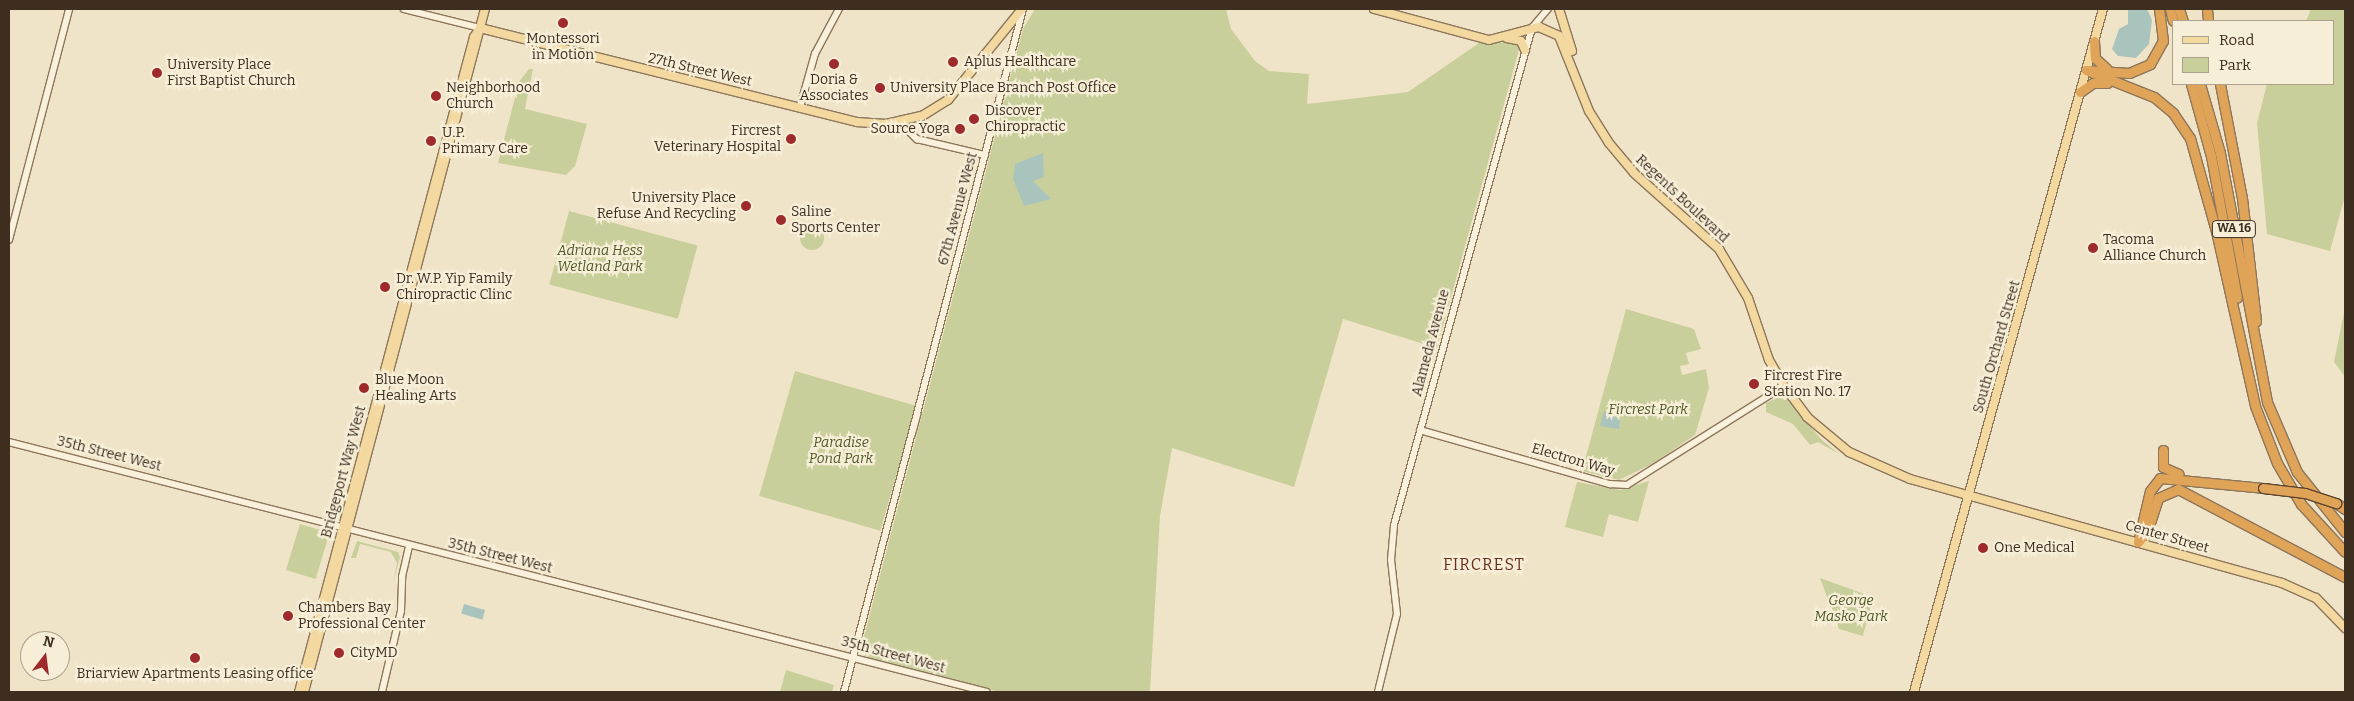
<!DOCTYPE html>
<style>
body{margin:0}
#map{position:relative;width:2354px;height:701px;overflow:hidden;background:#f0e4c8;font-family:Bitter,serif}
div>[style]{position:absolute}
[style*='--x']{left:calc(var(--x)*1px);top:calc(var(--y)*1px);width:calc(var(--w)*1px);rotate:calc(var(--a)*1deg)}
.green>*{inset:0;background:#c9cf9b;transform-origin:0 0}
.round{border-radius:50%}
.water>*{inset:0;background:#a9c4bc;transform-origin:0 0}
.roads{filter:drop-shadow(1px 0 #8d765c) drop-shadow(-1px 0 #8d765c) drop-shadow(0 1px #8d765c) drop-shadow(0 -1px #8d765c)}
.minor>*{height:5.5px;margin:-2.75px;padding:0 2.75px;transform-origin:2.75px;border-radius:2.75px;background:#faf1dc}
.major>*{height:8px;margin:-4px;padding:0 4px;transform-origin:4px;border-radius:4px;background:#f3d9a0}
.highway>*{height:9px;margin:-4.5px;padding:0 4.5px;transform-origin:4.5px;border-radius:4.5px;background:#e0a458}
.bridges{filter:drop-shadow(1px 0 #5b4430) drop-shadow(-1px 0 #5b4430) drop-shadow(0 1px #5b4430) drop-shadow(0 -1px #5b4430)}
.highway-bridge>*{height:9px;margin:-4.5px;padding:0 4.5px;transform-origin:4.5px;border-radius:4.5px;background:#e0a458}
.dots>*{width:14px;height:14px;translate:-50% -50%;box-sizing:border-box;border:2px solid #f7eed8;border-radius:50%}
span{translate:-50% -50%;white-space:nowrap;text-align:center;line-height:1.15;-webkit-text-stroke:4.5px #f7eed8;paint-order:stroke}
.shield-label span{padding:1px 4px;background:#f7eed8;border:1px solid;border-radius:4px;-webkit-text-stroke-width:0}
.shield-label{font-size:12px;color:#3d2e20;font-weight:700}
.poi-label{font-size:14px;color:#3d2e20}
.left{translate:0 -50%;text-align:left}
.right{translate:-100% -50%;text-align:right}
.street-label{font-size:14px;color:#3d2e20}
.park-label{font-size:14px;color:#4d5a26;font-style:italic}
.quarter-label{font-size:16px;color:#6b2e1e;letter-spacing:1px}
.frame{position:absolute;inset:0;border:10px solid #3d2e20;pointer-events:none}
.legend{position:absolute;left:2172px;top:20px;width:162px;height:65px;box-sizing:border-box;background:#f7eed8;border:1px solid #ada18e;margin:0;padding:6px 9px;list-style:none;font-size:15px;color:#3d2e20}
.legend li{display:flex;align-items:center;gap:10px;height:25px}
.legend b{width:25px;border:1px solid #ada18e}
.north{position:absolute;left:20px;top:631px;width:50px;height:50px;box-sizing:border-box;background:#f7eed8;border:1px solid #ada18e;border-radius:50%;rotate:15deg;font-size:14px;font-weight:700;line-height:20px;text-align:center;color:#3d2e20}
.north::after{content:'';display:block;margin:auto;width:18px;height:22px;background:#9e2a2b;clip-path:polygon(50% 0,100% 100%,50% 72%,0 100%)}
</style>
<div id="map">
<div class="green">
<i style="clip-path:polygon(1035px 9px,1226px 9px,1231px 29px,1255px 61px,1269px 71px,1309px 74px,1307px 104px,1408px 92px,1479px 43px,1514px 42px,1520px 46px,1437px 348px,1343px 319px,1294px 487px,1172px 448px,1160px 516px,1150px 692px,999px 692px,872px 659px,863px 655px,861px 648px,1023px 29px)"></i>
<i style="clip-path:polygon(2311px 9px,2345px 9px,2345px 196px,2330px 251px,2267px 234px,2257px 123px,2267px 84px,2333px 84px,2333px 21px,2306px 21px)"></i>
<i style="clip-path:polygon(529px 69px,533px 69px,525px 109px,587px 124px,575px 166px,566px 175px,498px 163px,519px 82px)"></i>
<i style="left:569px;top:211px;width:133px;height:76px;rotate:15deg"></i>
<i class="round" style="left:800px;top:226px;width:24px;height:24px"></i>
<i style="clip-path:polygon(2345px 308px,2345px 377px,2334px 362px)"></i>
<i style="clip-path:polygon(1626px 309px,1694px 329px,1701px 349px,1686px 353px,1689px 364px,1680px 366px,1682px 375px,1706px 369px,1709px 388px,1695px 435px,1654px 463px,1619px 480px,1582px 471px)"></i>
<i style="left:795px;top:371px;width:126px;height:130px;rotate:16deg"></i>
<i style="clip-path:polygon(1783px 395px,1822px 440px,1839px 454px,1818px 442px,1810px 445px,1793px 424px,1766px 412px,1766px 403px)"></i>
<i style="clip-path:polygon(1649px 481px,1638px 522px,1609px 514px,1603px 537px,1565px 527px,1577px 482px,1620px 490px)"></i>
<i style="left:300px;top:524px;width:31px;height:48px;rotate:17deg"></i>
<i style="clip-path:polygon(357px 541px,398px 552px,400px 557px,393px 584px,397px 563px,391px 552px,360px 544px,356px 558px,351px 558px)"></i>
<i style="clip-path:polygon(1820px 578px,1873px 597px,1863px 636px,1839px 629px)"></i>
<i style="clip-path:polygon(786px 670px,834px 685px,832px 692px,780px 692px)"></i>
</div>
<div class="water">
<i style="clip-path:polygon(2128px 9px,2147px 9px,2152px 20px,2149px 44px,2136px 58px,2118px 56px,2112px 49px,2119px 29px,2128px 24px)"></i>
<i style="clip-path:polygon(1043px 153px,1044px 177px,1033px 181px,1051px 199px,1024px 206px,1013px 179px,1015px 164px)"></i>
<i style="clip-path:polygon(1604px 411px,1620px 420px,1619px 429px,1600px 426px)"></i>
<i style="left:464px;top:604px;width:22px;height:10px;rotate:16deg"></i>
</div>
<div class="roads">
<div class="minor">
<i style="--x:404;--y:9;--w:78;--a:14"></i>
<i style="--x:800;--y:107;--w:55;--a:-74.2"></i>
<i style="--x:815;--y:54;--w:51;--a:-61.9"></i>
<i style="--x:901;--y:123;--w:23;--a:45"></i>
<i style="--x:917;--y:139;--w:70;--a:13.2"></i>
<i style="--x:9;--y:240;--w:239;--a:-75.4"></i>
<i style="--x:1420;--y:430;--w:198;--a:15.9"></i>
<i style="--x:1610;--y:484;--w:17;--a:3"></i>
<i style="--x:1627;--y:485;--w:186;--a:-32.2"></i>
<i style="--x:912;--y:434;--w:20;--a:-75"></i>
<i style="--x:9;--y:442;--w:1009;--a:14.34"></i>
<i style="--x:382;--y:692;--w:83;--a:-76.8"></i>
<i style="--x:401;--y:611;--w:34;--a:-88"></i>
<i style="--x:402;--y:577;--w:32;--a:-77"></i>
<i style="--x:844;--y:692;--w:706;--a:-75.31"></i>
<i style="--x:1378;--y:692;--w:80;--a:-76.3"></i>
<i style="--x:1397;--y:614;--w:54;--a:-96.3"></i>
<i style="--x:1391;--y:560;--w:35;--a:-85"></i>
<i style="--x:1394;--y:525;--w:516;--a:-74.48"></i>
<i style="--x:1532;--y:28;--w:25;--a:-50"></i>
</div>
<div class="major">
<i style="--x:1374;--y:9;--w:119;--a:15.1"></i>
<i style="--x:1489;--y:40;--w:52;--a:-14.6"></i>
<i style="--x:1539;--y:27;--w:22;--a:24"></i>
<i style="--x:1559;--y:36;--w:81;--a:68.2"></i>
<i style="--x:1589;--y:111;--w:38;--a:58"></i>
<i style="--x:1609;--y:143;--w:39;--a:50"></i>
<i style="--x:1634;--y:173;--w:114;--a:41.8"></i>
<i style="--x:1719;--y:249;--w:57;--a:59.4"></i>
<i style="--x:1748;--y:298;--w:65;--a:71.3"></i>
<i style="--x:1769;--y:360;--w:30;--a:60"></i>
<i style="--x:1784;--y:386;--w:39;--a:53"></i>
<i style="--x:1807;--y:417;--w:55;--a:39.8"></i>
<i style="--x:1849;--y:452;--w:67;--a:23.9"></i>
<i style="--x:1910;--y:479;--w:386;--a:15.6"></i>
<i style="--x:2282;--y:583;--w:37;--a:24"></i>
<i style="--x:2316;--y:598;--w:42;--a:46"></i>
<i style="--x:1559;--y:9;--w:44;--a:72.8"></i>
<i style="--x:480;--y:28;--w:389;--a:14"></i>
<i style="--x:857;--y:122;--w:29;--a:4"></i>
<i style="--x:886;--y:124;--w:37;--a:-13"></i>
<i style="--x:922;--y:116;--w:31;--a:-32"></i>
<i style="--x:948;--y:100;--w:117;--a:-50.9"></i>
<i style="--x:1507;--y:38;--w:14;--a:12"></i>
<i style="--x:1521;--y:41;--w:10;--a:66"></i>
<i style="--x:299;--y:692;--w:678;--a:-75.04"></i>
<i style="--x:474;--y:37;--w:11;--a:-56"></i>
<i style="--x:304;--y:692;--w:707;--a:-75.16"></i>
<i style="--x:1914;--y:692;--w:709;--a:-74.53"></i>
</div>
<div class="highway">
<i style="--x:2170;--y:9;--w:12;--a:76"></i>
<i style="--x:2179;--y:9;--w:13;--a:72"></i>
<i style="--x:2207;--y:9;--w:12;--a:85"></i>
<i style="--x:2094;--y:41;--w:17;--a:87"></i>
<i style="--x:2095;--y:58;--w:16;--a:43"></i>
<i style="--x:2086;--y:70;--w:73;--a:21.7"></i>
<i style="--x:2154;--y:97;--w:25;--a:40"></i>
<i style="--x:2173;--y:113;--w:30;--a:56"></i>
<i style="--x:2190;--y:138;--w:97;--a:74.4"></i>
<i style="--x:2216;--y:231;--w:179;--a:77.4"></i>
<i style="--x:2255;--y:406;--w:61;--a:68.9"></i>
<i style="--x:2277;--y:463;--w:48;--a:59.7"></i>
<i style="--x:2301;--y:504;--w:65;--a:47.5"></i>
<i style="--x:2086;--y:70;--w:43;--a:4"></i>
<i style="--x:2129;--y:73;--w:23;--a:-23"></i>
<i style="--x:2150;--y:64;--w:26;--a:-61"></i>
<i style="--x:2163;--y:41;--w:32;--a:-97"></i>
<i style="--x:2191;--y:84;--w:75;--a:74.5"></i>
<i style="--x:2211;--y:156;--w:144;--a:79.6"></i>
<i style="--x:2200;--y:84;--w:72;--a:73.8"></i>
<i style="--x:2220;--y:153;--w:253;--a:79.3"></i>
<i style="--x:2267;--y:402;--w:76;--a:66.8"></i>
<i style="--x:2297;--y:472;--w:77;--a:51.3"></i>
<i style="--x:2220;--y:84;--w:116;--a:79.1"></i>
<i style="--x:2242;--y:198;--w:124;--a:83.5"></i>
<i style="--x:2080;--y:92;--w:16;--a:-35"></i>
<i style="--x:2093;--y:83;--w:14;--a:0"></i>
<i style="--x:2163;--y:450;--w:17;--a:90"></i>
<i style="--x:2163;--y:467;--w:17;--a:24"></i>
<i style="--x:2336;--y:503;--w:11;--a:34"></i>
<i style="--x:2138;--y:542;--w:13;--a:-48"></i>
<i style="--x:2147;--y:532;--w:36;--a:-72"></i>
<i style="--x:2158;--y:498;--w:22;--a:-24"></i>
<i style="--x:2178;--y:489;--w:189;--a:27.8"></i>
<i style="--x:2138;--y:542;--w:52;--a:-76.8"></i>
<i style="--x:2150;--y:491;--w:16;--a:-52"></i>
<i style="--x:2160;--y:478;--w:103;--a:5.5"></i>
</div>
</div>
<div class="bridges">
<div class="highway-bridge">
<i style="--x:2263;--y:488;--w:42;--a:6.8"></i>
<i style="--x:2305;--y:493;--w:33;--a:18"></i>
</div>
</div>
<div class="dots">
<i style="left:563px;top:23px;background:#9e2a2b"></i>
<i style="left:953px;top:62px;background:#9e2a2b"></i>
<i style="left:834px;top:64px;background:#9e2a2b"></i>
<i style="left:157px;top:73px;background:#9e2a2b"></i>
<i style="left:880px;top:88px;background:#9e2a2b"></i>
<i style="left:436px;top:96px;background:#9e2a2b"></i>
<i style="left:974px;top:119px;background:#9e2a2b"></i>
<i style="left:960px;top:129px;background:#9e2a2b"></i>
<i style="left:791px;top:139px;background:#9e2a2b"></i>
<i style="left:431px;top:141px;background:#9e2a2b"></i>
<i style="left:746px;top:206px;background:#9e2a2b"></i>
<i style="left:781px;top:220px;background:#9e2a2b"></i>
<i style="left:2093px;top:248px;background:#9e2a2b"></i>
<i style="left:385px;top:287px;background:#9e2a2b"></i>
<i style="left:1754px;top:384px;background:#9e2a2b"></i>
<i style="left:364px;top:388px;background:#9e2a2b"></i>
<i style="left:1983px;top:548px;background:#9e2a2b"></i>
<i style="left:288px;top:616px;background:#9e2a2b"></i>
<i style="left:339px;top:653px;background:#9e2a2b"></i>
<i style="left:195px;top:658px;background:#9e2a2b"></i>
</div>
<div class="shield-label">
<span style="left:2234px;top:229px">WA 16</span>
</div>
<div class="poi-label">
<span style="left:563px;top:47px">Montessori<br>in Motion</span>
<span class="left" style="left:964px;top:62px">Aplus Healthcare</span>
<span class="left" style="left:167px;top:73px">University Place<br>First Baptist Church</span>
<span style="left:834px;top:88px">Doria &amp;<br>Associates</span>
<span class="left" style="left:446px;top:96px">Neighborhood<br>Church</span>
<span class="left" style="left:890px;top:88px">University Place Branch Post Office</span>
<span class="left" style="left:985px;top:119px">Discover<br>Chiropractic</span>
<span class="right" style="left:950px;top:129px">Source Yoga</span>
<span class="right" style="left:781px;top:139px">Fircrest<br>Veterinary Hospital</span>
<span class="left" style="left:442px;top:141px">U.P.<br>Primary Care</span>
<span class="right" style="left:736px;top:206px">University Place<br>Refuse And Recycling</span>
<span class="left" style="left:791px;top:220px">Saline<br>Sports Center</span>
<span class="left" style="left:2103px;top:248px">Tacoma<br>Alliance Church</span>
<span class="left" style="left:396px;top:287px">Dr. W.P. Yip Family<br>Chiropractic Clinc</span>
<span class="left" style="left:1764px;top:384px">Fircrest Fire<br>Station No. 17</span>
<span class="left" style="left:375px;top:388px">Blue Moon<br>Healing Arts</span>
<span class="left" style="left:1994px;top:548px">One Medical</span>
<span class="left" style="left:298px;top:616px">Chambers Bay<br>Professional Center</span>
<span class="left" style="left:350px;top:653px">CityMD</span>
<span style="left:195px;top:674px">Briarview Apartments Leasing office</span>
</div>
<div class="street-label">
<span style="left:700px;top:70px;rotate:13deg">27th Street West</span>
<span style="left:1682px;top:199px;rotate:43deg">Regents Boulevard</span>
<span style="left:958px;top:209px;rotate:-75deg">67th Avenue West</span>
<span style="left:1431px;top:343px;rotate:-75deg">Alameda Avenue</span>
<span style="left:1997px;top:347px;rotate:-74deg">South Orchard Street</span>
<span style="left:109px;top:454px;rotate:14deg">35th Street West</span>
<span style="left:1573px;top:460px;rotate:16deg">Electron Way</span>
<span style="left:344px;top:472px;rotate:-75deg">Bridgeport Way West</span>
<span style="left:2167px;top:537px;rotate:16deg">Center Street</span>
<span style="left:500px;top:556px;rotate:14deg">35th Street West</span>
<span style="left:893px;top:655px;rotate:15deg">35th Street West</span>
</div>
<div class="park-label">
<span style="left:600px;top:259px">Adriana Hess<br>Wetland Park</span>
<span style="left:1648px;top:410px">Fircrest Park</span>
<span style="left:841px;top:451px">Paradise<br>Pond Park</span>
<span style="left:1851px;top:609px">George<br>Masko Park</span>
</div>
<div class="quarter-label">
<span style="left:1484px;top:565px">FIRCREST</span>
</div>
<div class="frame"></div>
<ul class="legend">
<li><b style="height:6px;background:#f3d9a0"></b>Road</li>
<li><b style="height:14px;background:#c9cf9b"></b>Park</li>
</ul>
<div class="north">N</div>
</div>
